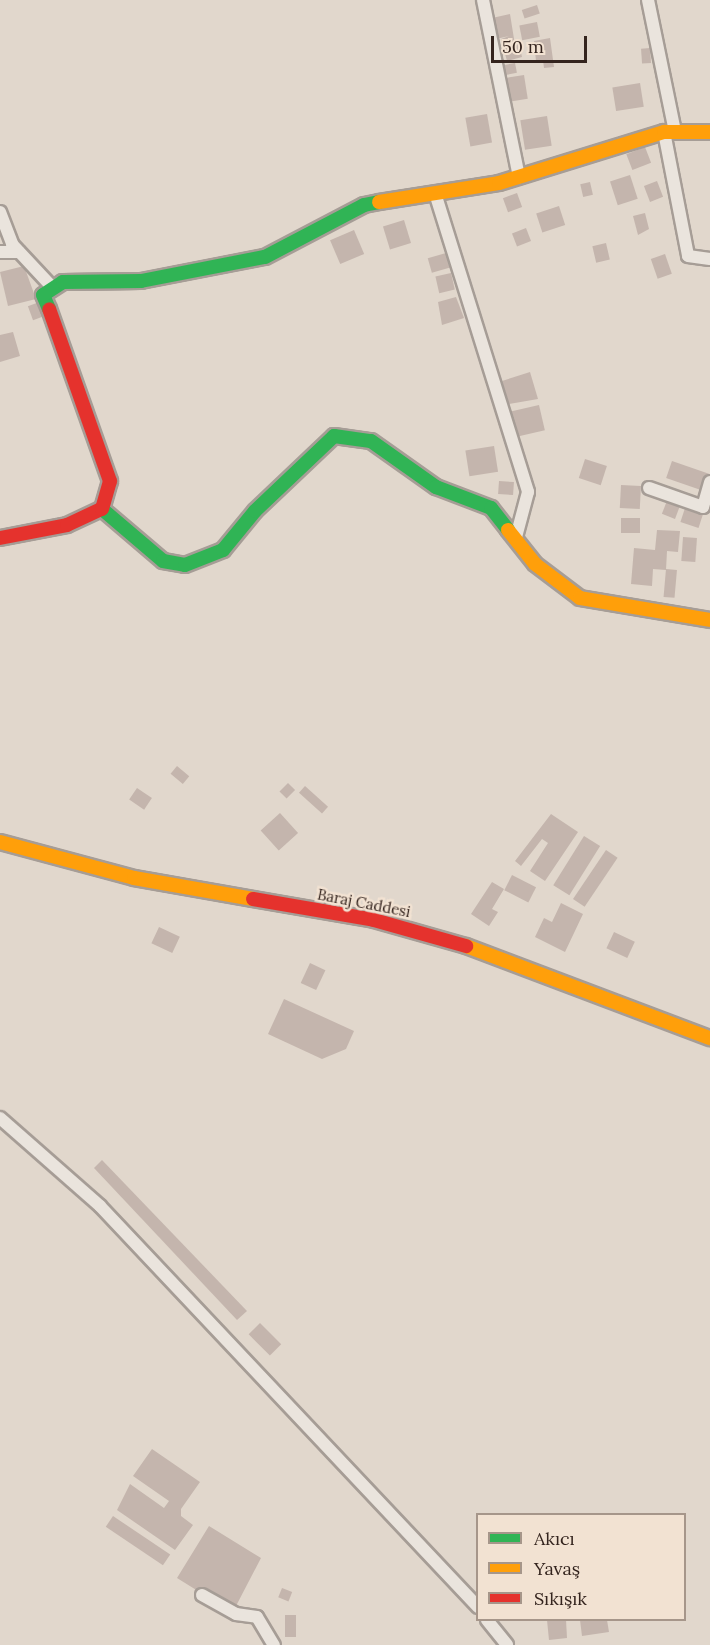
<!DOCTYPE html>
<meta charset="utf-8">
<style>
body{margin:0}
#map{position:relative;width:710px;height:1645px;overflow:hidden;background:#e1d7cc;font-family:Lora,serif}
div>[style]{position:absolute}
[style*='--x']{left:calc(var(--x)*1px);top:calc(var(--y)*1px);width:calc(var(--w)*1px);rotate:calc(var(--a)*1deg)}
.building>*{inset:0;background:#c4b5ad;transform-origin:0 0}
.roads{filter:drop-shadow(2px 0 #a69d96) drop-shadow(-2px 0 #a69d96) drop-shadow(0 2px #a69d96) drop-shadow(0 -2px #a69d96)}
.street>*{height:12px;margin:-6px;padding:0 6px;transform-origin:6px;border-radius:6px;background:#eae4dd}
.fast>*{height:14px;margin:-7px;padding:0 7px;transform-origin:7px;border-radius:7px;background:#30b455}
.slow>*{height:14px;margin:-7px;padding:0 7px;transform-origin:7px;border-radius:7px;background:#ff9f0a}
.jam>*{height:14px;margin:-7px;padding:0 7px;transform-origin:7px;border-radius:7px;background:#e5322d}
span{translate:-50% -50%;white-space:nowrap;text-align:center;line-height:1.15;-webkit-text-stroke:5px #f2e2d2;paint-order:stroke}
.street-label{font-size:15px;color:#34241e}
.legend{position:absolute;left:476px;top:1513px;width:210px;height:108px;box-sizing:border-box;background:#f2e2d2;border:2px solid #a6968a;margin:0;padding:8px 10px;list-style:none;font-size:18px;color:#34241e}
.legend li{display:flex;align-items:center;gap:12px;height:30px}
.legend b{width:30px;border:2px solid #a6968a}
.scale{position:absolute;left:491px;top:36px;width:96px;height:27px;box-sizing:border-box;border:3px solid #34241e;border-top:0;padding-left:8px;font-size:18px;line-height:21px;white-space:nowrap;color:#34241e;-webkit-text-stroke:4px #f2e2d2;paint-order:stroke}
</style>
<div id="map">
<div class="building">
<i style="left:537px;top:5px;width:9px;height:16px;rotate:72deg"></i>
<i style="clip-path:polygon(510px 14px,515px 45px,519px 44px,522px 57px,507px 61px,501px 39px,509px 36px,496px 39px,492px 18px)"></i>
<i style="left:537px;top:22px;width:15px;height:18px;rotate:79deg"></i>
<i style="clip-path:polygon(550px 38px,554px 67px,544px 68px,543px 60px,536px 61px,534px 41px)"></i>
<i style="left:650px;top:48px;width:15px;height:9px;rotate:86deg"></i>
<i style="left:515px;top:63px;width:10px;height:12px;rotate:79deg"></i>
<i style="left:524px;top:75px;width:24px;height:19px;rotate:81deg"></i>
<i style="left:640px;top:83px;width:24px;height:28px;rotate:81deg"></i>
<i style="left:487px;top:114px;width:29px;height:22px;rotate:80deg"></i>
<i style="left:547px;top:116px;width:30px;height:27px;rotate:81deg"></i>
<i style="left:645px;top:147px;width:17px;height:20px;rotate:69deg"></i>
<i style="left:630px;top:175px;width:25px;height:21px;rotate:72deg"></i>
<i style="left:657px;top:181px;width:17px;height:14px;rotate:69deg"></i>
<i style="left:590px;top:182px;width:13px;height:10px;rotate:77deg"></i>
<i style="left:517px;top:193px;width:15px;height:15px;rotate:70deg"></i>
<i style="left:559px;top:206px;width:20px;height:24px;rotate:72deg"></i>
<i style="clip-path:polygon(645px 213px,649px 229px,638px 235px,633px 216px)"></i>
<i style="left:404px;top:220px;width:24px;height:22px;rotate:73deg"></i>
<i style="left:526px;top:228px;width:14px;height:15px;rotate:69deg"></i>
<i style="left:354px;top:230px;width:26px;height:26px;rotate:67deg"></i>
<i style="left:606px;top:243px;width:17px;height:14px;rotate:77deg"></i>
<i style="left:446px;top:253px;width:15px;height:19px;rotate:74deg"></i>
<i style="left:665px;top:254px;width:21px;height:15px;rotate:71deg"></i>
<i style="clip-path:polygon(24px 266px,36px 299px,8px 306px,0 272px)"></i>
<i style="left:451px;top:273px;width:17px;height:16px;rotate:77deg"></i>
<i style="clip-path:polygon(456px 297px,464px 318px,442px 325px,438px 302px)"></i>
<i style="left:42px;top:301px;width:15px;height:15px;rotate:70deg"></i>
<i style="clip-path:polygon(13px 332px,20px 356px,0 362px,0 335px)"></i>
<i style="clip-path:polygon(530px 372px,538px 399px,509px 404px,502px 381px)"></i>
<i style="left:539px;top:405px;width:26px;height:29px;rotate:77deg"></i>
<i style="left:494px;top:446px;width:26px;height:29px;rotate:81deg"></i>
<i style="left:585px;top:459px;width:23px;height:20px;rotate:18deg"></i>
<i style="left:672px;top:461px;width:39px;height:18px;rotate:19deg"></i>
<i style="left:499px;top:481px;width:15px;height:13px;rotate:4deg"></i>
<i style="left:621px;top:485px;width:20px;height:23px;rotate:3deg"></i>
<i style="left:668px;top:498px;width:14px;height:17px;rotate:21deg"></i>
<i style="left:686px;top:505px;width:19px;height:18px;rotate:18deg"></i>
<i style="left:621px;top:518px;width:19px;height:15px"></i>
<i style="clip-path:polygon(657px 530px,680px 531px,678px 552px,667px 551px,666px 570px,653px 569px,652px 586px,631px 584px,634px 548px,655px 550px)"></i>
<i style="left:683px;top:537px;width:14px;height:24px;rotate:4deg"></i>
<i style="left:666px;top:569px;width:11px;height:28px;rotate:5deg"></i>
<i style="left:177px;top:766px;width:16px;height:10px;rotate:40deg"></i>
<i style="left:288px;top:783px;width:10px;height:12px;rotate:45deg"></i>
<i style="left:305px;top:786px;width:31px;height:9px;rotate:42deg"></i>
<i style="left:137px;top:788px;width:18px;height:14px;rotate:34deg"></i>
<i style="left:280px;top:813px;width:27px;height:26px;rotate:48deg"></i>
<i style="clip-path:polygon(551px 814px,578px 832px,545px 881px,530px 871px,548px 843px,542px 839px,521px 866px,515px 861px)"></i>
<i style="left:584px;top:836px;width:19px;height:58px;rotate:32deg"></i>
<i style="left:606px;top:850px;width:14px;height:59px;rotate:34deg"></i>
<i style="left:512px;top:875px;width:27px;height:17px;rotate:27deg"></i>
<i style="clip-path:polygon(492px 882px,504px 889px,492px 909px,498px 912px,489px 926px,471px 914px)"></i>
<i style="clip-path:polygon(561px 903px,583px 914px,565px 952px,535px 937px,544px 918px,552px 922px)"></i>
<i style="left:159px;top:927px;width:23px;height:18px;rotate:25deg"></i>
<i style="left:614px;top:932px;width:23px;height:18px;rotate:25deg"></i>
<i style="left:310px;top:963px;width:17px;height:22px;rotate:25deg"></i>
<i style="clip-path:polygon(284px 999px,354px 1031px,346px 1049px,322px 1059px,268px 1034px)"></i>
<i style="clip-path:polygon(102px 1160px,247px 1311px,237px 1320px,94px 1168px)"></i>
<i style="left:260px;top:1323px;width:30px;height:16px;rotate:45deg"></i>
<i style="clip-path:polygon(152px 1449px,200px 1482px,181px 1509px,181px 1516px,193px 1525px,175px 1550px,117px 1510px,130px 1484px,164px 1508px,169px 1501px,133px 1476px)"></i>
<i style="left:113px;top:1516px;width:69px;height:13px;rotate:34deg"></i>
<i style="clip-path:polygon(209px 1526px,261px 1558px,236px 1606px,218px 1595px,214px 1601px,177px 1578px)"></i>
<i style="left:282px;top:1588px;width:11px;height:10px;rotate:22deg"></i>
<i style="left:285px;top:1615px;width:11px;height:22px"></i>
<i style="clip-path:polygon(547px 1620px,566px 1620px,567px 1638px,549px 1640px)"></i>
<i style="clip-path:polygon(580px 1620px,607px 1620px,609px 1632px,582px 1636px)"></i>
</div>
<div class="roads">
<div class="street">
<i style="--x:483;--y:0;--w:181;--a:78.5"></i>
<i style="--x:648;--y:0;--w:135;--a:78.4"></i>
<i style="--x:664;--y:132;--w:126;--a:79"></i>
<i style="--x:688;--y:256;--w:22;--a:8"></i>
<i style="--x:435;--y:193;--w:313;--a:72.7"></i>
<i style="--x:528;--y:492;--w:47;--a:104.9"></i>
<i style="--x:0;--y:212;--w:34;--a:69"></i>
<i style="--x:12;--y:244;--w:60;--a:47"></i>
<i style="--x:0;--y:252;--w:19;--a:0"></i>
<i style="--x:649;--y:488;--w:57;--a:19.4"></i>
<i style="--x:703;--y:507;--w:26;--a:-74"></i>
<i style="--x:0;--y:1118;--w:133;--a:41.3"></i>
<i style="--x:100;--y:1206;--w:551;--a:46.69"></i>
<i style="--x:202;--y:1595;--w:39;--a:29"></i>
<i style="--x:236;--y:1614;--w:21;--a:8"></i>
<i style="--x:257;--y:1617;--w:33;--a:59"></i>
<i style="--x:487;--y:1620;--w:32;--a:51"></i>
</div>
<div class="fast">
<i style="--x:49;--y:309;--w:15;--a:-113"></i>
<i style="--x:43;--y:295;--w:24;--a:-33"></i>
<i style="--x:63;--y:282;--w:78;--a:-0.7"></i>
<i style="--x:141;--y:281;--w:126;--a:-11"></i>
<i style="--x:265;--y:257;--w:112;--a:-27.7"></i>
<i style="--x:364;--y:205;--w:15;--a:-11"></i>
<i style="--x:102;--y:509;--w:80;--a:40.4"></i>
<i style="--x:163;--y:561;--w:22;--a:10"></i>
<i style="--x:185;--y:565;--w:41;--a:-21.5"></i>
<i style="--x:223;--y:550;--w:50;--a:-50.6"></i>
<i style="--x:255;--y:511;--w:109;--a:-43.5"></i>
<i style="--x:334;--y:436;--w:37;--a:8"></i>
<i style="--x:371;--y:441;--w:80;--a:35.3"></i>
<i style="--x:436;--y:487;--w:59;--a:20.9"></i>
<i style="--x:491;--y:508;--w:28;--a:52"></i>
</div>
<div class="slow">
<i style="--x:379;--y:202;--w:121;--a:-9"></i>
<i style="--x:499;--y:183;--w:173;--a:-17.2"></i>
<i style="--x:664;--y:132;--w:46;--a:0"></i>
<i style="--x:508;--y:530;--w:43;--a:51.5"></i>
<i style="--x:535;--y:564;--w:56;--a:37.1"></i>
<i style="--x:580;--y:598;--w:132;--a:9.6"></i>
<i style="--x:0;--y:842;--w:139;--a:15"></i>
<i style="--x:134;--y:878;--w:121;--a:10"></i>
<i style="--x:466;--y:946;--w:261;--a:20.7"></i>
</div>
<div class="jam">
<i style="--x:0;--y:538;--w:68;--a:-11"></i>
<i style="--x:67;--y:525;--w:38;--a:-25"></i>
<i style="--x:102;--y:509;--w:29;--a:-74"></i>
<i style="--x:110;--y:481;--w:182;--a:-109.5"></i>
<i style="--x:253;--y:899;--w:123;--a:9.8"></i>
<i style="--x:374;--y:920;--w:96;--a:15.8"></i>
</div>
</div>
<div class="street-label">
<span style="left:364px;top:903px;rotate:11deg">Baraj Caddesi</span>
</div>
<ul class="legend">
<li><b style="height:8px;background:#30b455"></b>Akıcı</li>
<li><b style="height:8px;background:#ff9f0a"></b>Yavaş</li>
<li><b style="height:8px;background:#e5322d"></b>Sıkışık</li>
</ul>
<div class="scale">50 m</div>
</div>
